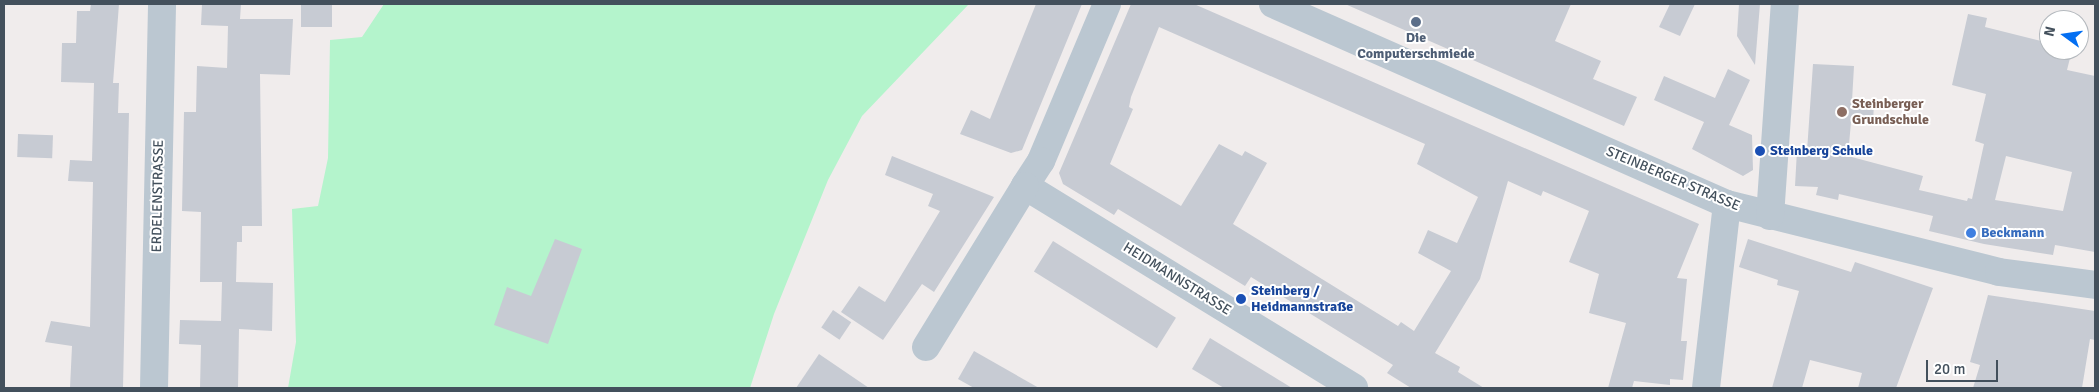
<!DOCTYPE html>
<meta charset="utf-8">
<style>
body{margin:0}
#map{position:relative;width:2099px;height:392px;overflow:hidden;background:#f0ecec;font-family:Signika,sans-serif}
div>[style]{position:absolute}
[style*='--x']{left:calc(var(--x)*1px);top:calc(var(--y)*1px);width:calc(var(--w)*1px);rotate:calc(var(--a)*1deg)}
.green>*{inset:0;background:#b4f4cc}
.building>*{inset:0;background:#c7cbd3;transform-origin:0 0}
.minor>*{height:28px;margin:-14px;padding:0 14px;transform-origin:14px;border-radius:14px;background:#bbc7d1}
.dots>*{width:14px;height:14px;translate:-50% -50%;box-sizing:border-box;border:2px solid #fff;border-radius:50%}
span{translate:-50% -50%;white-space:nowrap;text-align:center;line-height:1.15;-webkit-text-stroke:4px #fff;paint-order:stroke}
.service-label{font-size:14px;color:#4e5e75;font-weight:700}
.education-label{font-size:14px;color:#785e54;font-weight:700}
.left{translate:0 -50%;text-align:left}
.transit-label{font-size:14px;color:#164399;font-weight:700}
.street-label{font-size:14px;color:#43505c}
.shop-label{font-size:14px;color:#366cbe;font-weight:700}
.frame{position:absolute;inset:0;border:5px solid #43505c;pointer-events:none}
.north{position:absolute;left:2039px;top:10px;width:50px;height:50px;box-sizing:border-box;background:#fff;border:1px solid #b4b9be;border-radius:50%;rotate:284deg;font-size:14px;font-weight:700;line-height:20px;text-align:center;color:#43505c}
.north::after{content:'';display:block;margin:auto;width:18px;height:22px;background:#046ff2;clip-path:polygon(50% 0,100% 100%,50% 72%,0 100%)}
.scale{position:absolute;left:1926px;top:360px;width:72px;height:22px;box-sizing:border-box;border:2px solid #43505c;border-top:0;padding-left:6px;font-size:15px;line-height:18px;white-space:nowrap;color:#43505c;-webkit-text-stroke:4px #fff;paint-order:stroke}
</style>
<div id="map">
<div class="green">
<i style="clip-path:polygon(384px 4px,969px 4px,862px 116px,828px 180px,807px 232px,774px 314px,750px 388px,288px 388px,296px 342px,292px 209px,318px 206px,328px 158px,330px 40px,362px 37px)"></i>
</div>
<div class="building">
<i style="clip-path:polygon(91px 4px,119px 4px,113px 83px,119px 83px,118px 113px,129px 113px,123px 388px,70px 388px,72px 346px,45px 342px,51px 321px,90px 327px,93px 182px,68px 181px,70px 160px,92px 161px,94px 83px,61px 82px,62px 43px,76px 43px,77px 11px,90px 11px)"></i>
<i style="clip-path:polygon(202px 4px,241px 4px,240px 19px,293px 19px,290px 75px,260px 74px,262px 226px,242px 226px,242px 242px,237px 242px,236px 282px,273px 283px,272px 331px,239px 329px,238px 388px,200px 388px,201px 345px,179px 344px,180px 320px,221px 321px,222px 282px,200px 282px,201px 212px,182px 211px,184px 112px,196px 112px,197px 66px,227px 68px,228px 26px,201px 25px)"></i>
<i style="left:301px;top:4px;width:31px;height:23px"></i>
<i style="clip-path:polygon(1036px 4px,1082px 4px,1022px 150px,1011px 153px,960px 134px,971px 110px,990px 119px)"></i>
<i style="clip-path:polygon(evenodd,1131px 4px,1194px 4px,1699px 224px,1677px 278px,1687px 279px,1681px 341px,1687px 341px,1683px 380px,1670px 379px,1670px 385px,1634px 381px,1632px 388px,1608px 388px,1626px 323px,1589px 313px,1599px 274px,1569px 262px,1589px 211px,1543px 191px,1541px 196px,1508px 181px,1480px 279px,1435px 353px,1460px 367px,1458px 372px,1484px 388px,1411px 388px,1387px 373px,1393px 365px,1251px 277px,1245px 286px,1118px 209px,1114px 215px,1063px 184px,1059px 173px,1131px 4px,1159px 27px,1425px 144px,1417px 164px,1478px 197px,1457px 243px,1428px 230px,1418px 253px,1451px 271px,1414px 331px,1401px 322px,1398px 326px,1233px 224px,1267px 163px,1245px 151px,1242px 156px,1219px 144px,1181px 206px,1110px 164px,1133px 109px,1129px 107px,1131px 97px,1159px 27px)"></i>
<i style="clip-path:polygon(1345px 4px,1571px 4px,1555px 41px,1601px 61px,1593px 79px,1637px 97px,1624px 126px)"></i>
<i style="clip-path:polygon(1670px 4px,1695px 4px,1680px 36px,1659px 27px)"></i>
<i style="clip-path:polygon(1739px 4px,1760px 4px,1755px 65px,1737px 36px)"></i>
<i style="clip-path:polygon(evenodd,1968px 14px,1987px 18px,1985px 27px,2049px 43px,2049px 50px,2072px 50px,2067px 70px,2095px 76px,2095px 252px,2055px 245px,2053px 255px,1984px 244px,1929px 231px,1933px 216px,1839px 194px,1838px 200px,1816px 195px,1818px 187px,1795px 186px,1797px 150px,1807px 151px,1813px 64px,1854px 66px,1852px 101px,1874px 102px,1873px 123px,1851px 122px,1848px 156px,1923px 176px,1919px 190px,1967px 201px,1968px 198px,1972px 199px,1984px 144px,1975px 141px,1986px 94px,1952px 85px,1968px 14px,2006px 156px,2072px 172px,2063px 211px,1995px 200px,2006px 156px)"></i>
<i style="clip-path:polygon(1728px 69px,1750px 80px,1729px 125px,1752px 135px,1753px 170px,1743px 176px,1692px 149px,1704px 122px,1654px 100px,1664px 76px,1715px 98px)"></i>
<i style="left:18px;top:134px;width:35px;height:23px;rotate:2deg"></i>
<i style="clip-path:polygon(892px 156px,994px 197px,934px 292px,922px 284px,883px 340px,841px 312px,859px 286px,885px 302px,940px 211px,928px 206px,933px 194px,885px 175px)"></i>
<i style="clip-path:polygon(555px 239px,582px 249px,548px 344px,494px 325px,507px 287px,531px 296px)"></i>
<i style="clip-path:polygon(1748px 239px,1851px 272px,1855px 262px,1933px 288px,1896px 388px,1858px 388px,1862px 373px,1810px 360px,1802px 388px,1772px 388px,1799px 291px,1777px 285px,1778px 280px,1739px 267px)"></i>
<i style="left:1053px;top:241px;width:145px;height:36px;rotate:32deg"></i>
<i style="clip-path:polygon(1988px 295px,2095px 311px,2095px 340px,2090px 339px,2082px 388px,1973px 388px,1980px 365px,1970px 362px)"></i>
<i style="left:833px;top:310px;width:22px;height:21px;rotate:34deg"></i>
<i style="clip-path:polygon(1210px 338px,1292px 388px,1224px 388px,1192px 369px)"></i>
<i style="clip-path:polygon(974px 351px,1039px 388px,974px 388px,958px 379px)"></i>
<i style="clip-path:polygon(819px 354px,869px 388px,796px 388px)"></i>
</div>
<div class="minor">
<i style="--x:1107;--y:4;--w:170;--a:112.8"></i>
<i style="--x:1041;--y:161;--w:30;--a:123"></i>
<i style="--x:1025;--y:186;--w:386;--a:31.5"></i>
<i style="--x:1273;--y:4;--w:496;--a:23.8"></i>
<i style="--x:1727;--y:204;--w:280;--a:14"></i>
<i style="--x:1999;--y:272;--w:97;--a:7.7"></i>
<i style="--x:1770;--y:216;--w:213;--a:-86"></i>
<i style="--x:926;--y:347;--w:189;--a:-58.4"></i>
<i style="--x:154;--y:388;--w:384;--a:-88.8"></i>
<i style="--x:1706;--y:388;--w:185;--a:-83.5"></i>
</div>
<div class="dots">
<i style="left:1416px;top:22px;background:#5c6f8a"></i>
<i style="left:1842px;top:112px;background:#8d6e63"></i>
<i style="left:1760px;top:151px;background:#1a4fb4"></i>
<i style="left:1971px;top:233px;background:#3f7fe0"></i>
<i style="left:1241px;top:299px;background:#1a4fb4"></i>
</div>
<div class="service-label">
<span style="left:1416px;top:46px">Die<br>Computerschmiede</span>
</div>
<div class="education-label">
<span class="left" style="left:1852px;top:112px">Steinberger<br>Grundschule</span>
</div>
<div class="transit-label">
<span class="left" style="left:1770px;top:151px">Steinberg Schule</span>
<span class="left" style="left:1251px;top:299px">Steinberg /<br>Heidmannstraße</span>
</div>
<div class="street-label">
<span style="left:1673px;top:179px;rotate:23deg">STEINBERGER STRASSE</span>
<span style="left:158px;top:196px;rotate:-89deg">ERDELENSTRASSE</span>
<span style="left:1177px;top:279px;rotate:32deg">HEIDMANNSTRASSE</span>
</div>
<div class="shop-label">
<span class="left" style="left:1981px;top:233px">Beckmann</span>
</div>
<div class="frame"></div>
<div class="north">N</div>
<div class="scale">20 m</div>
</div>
